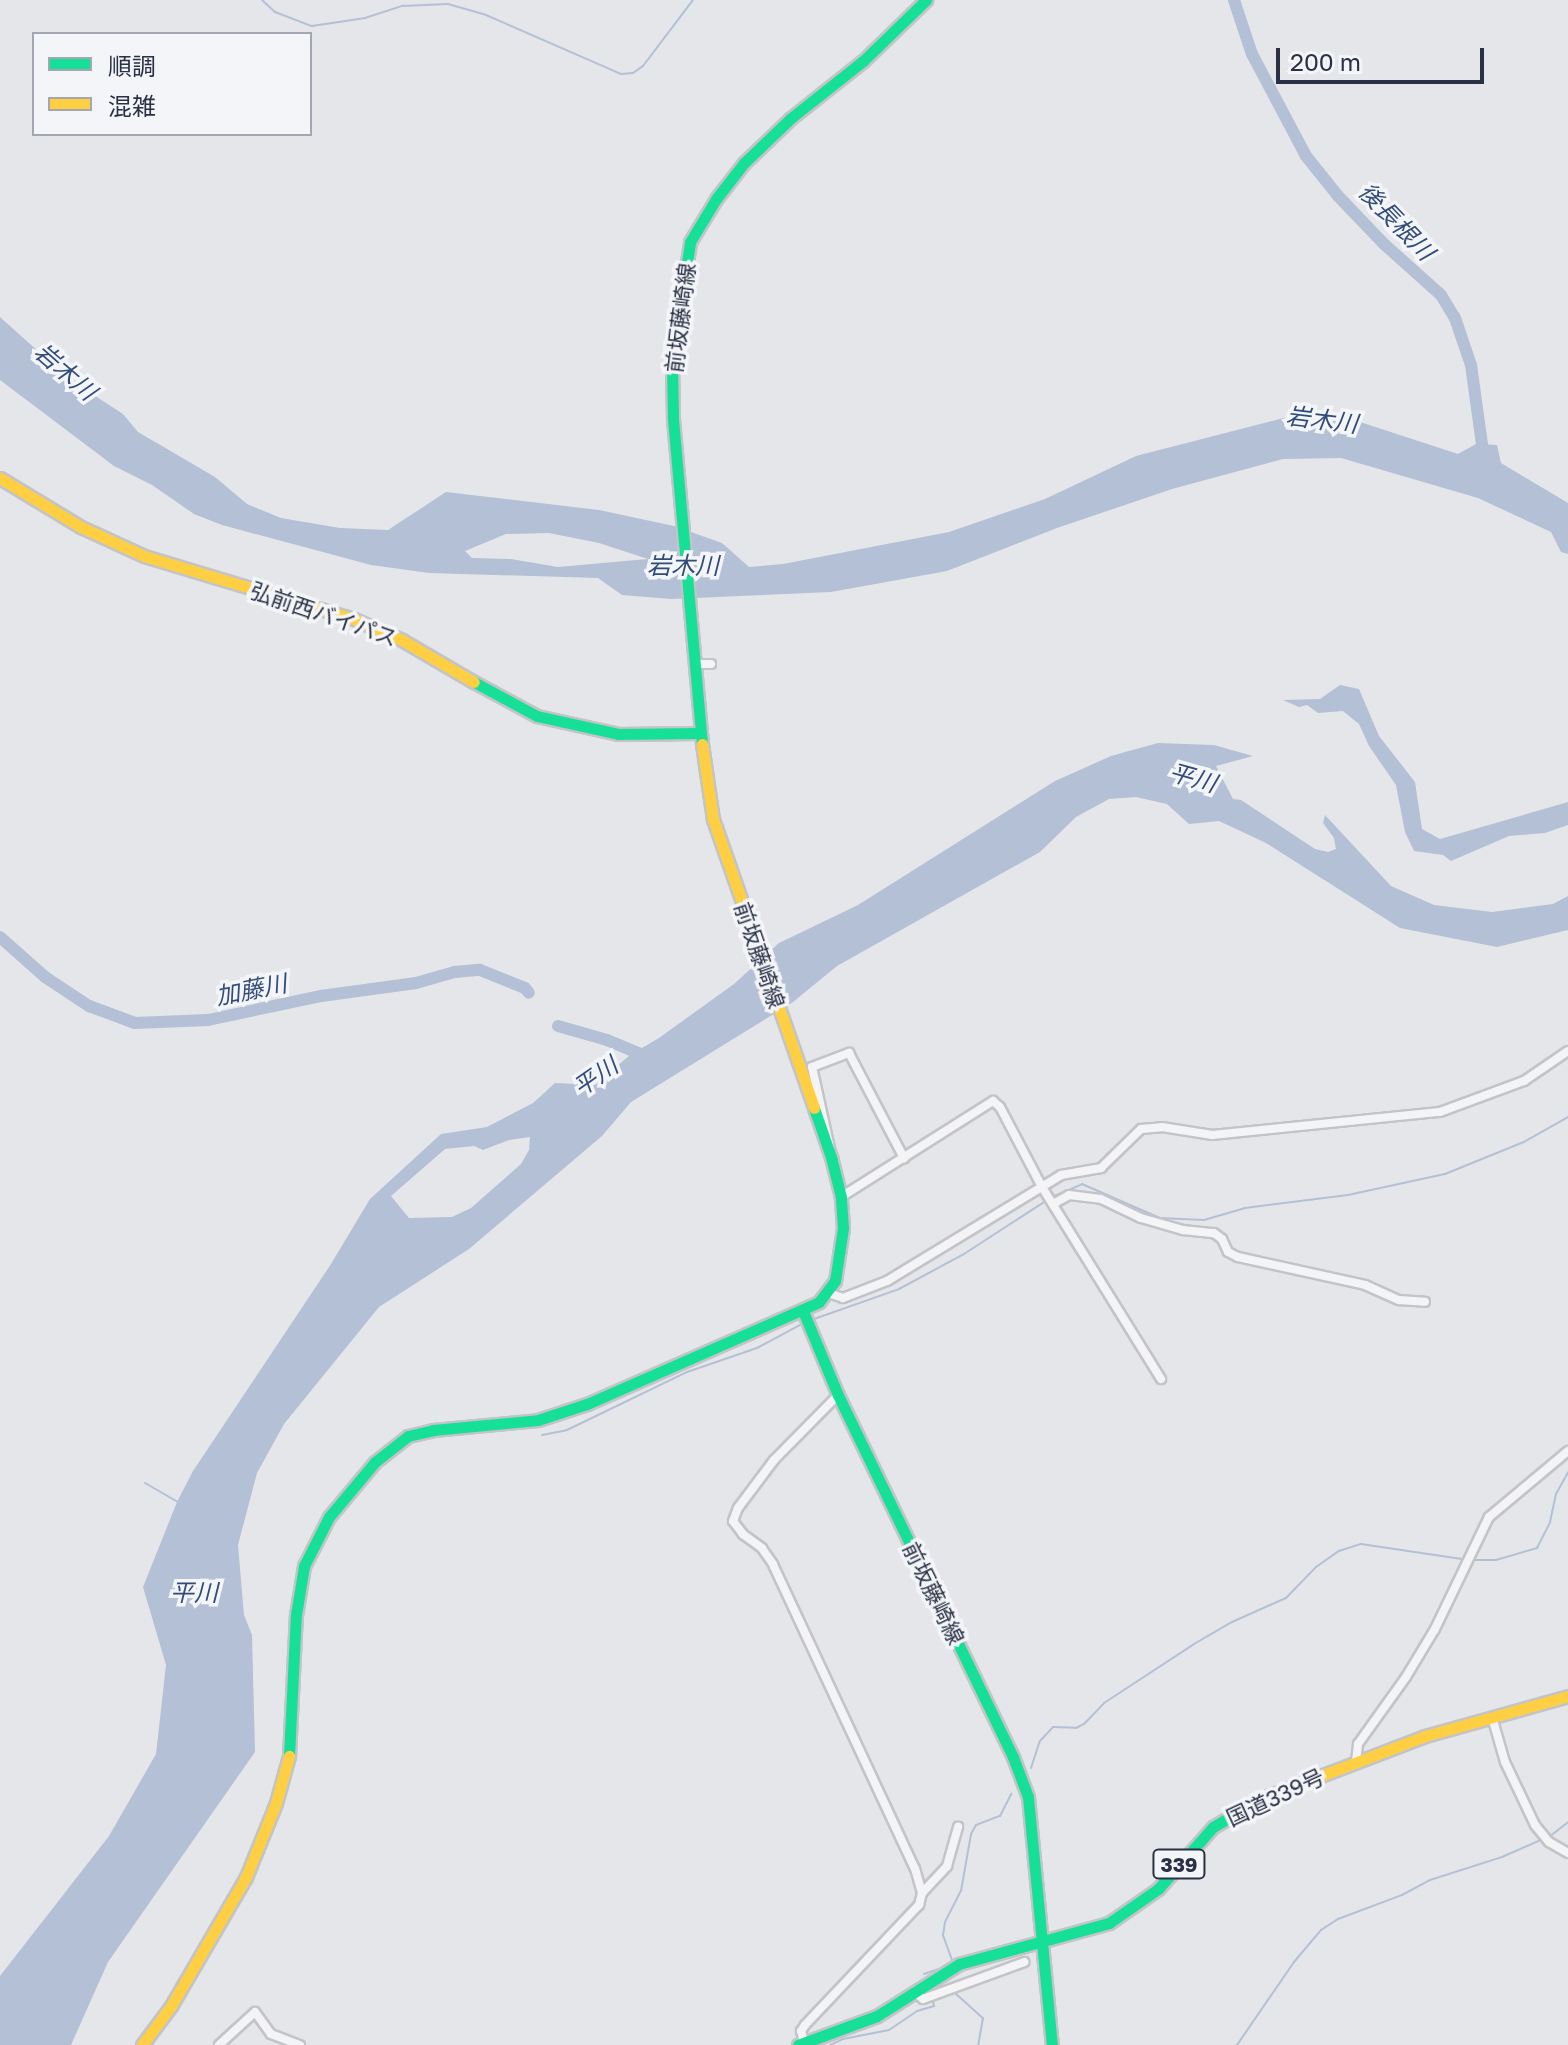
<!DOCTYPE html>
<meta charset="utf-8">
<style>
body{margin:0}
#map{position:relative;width:1568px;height:2045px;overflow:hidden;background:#e5e6e9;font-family:"Golos Text","Noto Sans JP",sans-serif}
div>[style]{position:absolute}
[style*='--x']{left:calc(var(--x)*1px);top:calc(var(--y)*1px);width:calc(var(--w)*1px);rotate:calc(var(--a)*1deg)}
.water>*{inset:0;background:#b3c0d5}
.stream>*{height:2px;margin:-1px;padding:0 1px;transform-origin:1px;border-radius:1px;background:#b3c0d5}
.river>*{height:12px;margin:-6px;padding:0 6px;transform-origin:6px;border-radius:6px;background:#b3c0d5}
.roads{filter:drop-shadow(2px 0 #c3c4c7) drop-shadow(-2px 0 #c3c4c7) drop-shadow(0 2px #c3c4c7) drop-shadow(0 -2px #c3c4c7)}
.street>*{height:8px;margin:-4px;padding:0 4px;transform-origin:4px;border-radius:4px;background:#f4f4f6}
.fast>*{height:11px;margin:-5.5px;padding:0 5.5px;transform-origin:5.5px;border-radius:5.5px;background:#16e098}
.slow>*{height:11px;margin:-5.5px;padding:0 5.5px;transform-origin:5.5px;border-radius:5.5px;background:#ffcf43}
span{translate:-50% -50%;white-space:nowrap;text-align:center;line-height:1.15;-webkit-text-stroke:7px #f3f5f9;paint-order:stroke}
.shield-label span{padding:2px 6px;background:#f3f5f9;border:2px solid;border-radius:6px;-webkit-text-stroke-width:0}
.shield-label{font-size:20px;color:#2a3144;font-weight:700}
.street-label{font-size:22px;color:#2a3144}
.water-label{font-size:24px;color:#324c7a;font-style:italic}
.legend{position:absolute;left:32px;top:32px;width:280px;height:104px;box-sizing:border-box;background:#f3f5f9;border:2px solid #a3a7b1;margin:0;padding:10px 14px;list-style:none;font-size:24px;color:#2a3144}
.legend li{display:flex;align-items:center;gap:16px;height:40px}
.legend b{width:40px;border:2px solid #a3a7b1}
.scale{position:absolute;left:1276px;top:48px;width:208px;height:36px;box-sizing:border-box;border:4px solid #2a3144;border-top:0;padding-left:10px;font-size:24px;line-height:28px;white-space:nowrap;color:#2a3144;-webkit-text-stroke:6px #f3f5f9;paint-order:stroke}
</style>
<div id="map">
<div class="water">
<i style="clip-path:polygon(evenodd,0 317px,69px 379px,123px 414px,138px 432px,215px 477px,247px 504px,281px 518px,340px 528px,388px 530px,446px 492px,599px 510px,674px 526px,722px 543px,749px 567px,783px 564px,949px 532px,1045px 499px,1136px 456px,1299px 414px,1354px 420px,1458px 454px,1476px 444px,1497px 445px,1501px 463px,1568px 503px,1568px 554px,1561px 552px,1551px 532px,1478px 498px,1341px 458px,1283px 459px,1172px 489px,1057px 528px,947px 571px,831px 592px,671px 599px,622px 595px,598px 578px,429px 573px,371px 565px,222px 525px,194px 514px,152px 485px,114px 466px,0 380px,0 317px,549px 533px,599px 543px,648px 559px,558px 567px,511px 559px,472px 558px,465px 551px,506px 534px,549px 533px)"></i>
<i style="clip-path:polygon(1340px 685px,1359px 689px,1379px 736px,1415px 782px,1422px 829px,1440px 839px,1568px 802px,1568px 825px,1545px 833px,1509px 836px,1451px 861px,1443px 855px,1414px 851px,1405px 832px,1396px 785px,1369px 746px,1359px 724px,1343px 711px,1318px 713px,1307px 705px,1299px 707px,1283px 700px,1320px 699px)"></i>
<i style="clip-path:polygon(evenodd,1158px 743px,1214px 745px,1253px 756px,1216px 766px,1233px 799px,1241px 800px,1315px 849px,1328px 852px,1336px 849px,1334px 838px,1323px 823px,1325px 815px,1391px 886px,1434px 905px,1492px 912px,1553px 904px,1568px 896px,1568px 930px,1497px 947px,1400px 928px,1266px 843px,1219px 821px,1189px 824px,1167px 804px,1136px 797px,1109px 799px,1076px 817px,1040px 852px,837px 966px,793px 1002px,631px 1102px,602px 1136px,469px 1249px,379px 1307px,284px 1424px,257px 1473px,238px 1545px,244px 1615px,252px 1635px,255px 1752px,108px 1962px,71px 2045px,0 2045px,0 1976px,109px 1836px,156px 1754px,166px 1665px,143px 1587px,177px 1502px,193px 1471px,331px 1264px,370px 1199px,441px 1134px,487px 1127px,533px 1103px,555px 1083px,595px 1085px,630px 1055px,659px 1038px,734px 984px,779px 943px,858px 905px,1055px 781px,1111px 756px,1158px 743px,530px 1137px,529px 1150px,521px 1164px,471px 1208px,452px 1217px,409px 1218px,391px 1196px,445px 1149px,474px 1146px,483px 1150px,509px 1140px,530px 1137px)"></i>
</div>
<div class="stream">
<i style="--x:262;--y:0;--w:18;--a:43"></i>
<i style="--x:275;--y:12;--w:40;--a:21"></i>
<i style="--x:312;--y:26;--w:54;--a:-8.6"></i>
<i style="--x:365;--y:18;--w:40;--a:-18"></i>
<i style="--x:403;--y:6;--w:45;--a:-2.5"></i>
<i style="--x:448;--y:4;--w:40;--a:16"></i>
<i style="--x:486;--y:15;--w:147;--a:23.6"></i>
<i style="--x:621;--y:74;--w:12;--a:-5"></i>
<i style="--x:633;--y:73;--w:12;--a:-35"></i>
<i style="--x:643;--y:66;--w:83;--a:-52.9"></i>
<i style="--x:1052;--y:1197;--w:33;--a:-23"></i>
<i style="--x:1082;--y:1184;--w:85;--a:23.6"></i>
<i style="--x:1160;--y:1218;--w:44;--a:2.6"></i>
<i style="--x:1204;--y:1220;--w:43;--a:-16.3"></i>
<i style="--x:1245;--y:1208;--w:104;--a:-7.2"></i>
<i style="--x:1348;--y:1195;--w:99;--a:-12.2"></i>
<i style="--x:1445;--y:1174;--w:85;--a:-22.1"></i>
<i style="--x:1524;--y:1142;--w:51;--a:-29.6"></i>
<i style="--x:814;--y:1319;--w:90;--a:-19.4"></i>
<i style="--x:899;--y:1289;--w:74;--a:-28.3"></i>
<i style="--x:964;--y:1254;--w:99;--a:-33"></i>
<i style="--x:542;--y:1435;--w:25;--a:-11"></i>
<i style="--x:567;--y:1430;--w:133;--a:-25.8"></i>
<i style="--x:687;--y:1372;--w:74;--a:-18.9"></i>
<i style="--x:757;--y:1348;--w:49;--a:-28.1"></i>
<i style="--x:145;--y:1483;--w:39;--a:30"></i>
<i style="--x:1473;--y:1560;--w:23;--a:0"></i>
<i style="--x:1496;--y:1560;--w:43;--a:-16.3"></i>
<i style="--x:1537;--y:1548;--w:29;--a:-63"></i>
<i style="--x:1550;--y:1522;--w:29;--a:-78"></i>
<i style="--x:1556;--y:1494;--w:25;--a:-61"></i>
<i style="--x:1031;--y:1768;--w:28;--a:-72"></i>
<i style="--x:1040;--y:1741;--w:19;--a:-47"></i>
<i style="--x:1053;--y:1727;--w:23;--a:2"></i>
<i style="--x:1076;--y:1728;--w:9;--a:-27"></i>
<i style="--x:1084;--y:1724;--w:29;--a:-46"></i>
<i style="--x:1104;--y:1703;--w:108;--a:-33.2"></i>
<i style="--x:1194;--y:1644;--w:44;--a:-30.1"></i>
<i style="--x:1232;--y:1622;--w:59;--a:-24"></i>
<i style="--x:1286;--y:1598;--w:43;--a:-45.9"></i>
<i style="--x:1316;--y:1567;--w:28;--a:-35"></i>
<i style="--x:1339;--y:1551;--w:23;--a:-18"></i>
<i style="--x:1361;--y:1544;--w:102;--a:8.4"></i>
<i style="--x:1549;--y:1837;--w:24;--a:-38"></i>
<i style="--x:952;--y:1960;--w:27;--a:-110"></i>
<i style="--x:943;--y:1935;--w:13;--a:-81"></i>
<i style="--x:945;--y:1922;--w:35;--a:-63"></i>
<i style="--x:961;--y:1891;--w:58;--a:-80"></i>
<i style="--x:971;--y:1834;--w:10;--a:-61"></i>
<i style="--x:976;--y:1825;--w:26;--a:-21"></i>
<i style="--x:1000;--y:1816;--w:25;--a:-63"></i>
<i style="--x:924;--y:1974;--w:18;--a:-19"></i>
<i style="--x:955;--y:1993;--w:38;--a:42"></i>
<i style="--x:983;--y:2018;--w:27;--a:100"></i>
<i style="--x:830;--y:2045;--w:14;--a:-25"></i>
<i style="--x:843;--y:2039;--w:47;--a:-11.1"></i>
<i style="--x:889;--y:2030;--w:34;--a:-34"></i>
<i style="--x:917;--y:2011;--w:18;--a:-16"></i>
<i style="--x:934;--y:2006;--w:5;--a:-101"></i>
<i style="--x:1237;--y:2045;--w:101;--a:-55.5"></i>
<i style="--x:1294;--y:1962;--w:42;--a:-49.8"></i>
<i style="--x:1321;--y:1930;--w:20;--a:-33"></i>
<i style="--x:1338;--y:1919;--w:68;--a:-20.6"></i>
<i style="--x:1402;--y:1895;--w:32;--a:-28"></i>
<i style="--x:1430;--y:1880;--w:76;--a:-17.7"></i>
<i style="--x:1502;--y:1857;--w:45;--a:-23.7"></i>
</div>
<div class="river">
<i style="--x:1234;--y:0;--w:57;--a:71.6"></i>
<i style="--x:1252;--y:54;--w:115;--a:62.1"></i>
<i style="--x:1306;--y:156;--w:51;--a:51.3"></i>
<i style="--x:1338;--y:196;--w:66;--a:46.2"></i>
<i style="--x:1384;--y:244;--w:76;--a:41.8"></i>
<i style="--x:1441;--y:295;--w:27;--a:59"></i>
<i style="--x:1455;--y:318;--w:50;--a:71.2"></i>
<i style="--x:1471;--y:365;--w:95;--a:82.1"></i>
<i style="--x:0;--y:937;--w:60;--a:41.6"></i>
<i style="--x:45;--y:977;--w:53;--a:33.4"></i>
<i style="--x:89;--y:1006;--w:49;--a:20.3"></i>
<i style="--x:135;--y:1023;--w:73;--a:-2.4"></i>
<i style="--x:208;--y:1020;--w:116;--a:-12"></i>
<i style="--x:321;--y:996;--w:96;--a:-7.8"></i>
<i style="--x:416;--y:983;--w:41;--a:-15.8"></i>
<i style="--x:455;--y:972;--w:25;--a:-5"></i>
<i style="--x:480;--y:970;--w:48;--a:21.8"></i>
<i style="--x:525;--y:988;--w:6;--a:51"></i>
<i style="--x:558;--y:1026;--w:51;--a:15.9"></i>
<i style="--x:607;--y:1040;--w:47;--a:22.7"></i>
</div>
<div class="roads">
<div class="street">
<i style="--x:695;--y:664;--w:16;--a:0"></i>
<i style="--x:830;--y:1148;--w:83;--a:-102.5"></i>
<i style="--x:812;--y:1067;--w:40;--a:-21"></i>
<i style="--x:849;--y:1053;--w:119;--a:62.4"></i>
<i style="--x:841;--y:1197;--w:180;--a:-32.3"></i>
<i style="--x:993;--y:1101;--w:9;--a:41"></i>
<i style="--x:1000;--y:1107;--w:90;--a:62.3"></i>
<i style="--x:1042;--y:1187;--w:226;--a:58.2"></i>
<i style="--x:1053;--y:1204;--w:18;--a:-29"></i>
<i style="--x:1069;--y:1195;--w:32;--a:7"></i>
<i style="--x:1101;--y:1199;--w:44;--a:25.4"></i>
<i style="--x:1141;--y:1218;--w:44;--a:15.9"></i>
<i style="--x:1183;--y:1230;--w:31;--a:6"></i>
<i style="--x:1214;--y:1233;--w:10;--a:37"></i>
<i style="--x:1222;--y:1239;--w:14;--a:65"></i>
<i style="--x:1228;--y:1252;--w:11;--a:27"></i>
<i style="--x:1238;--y:1257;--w:130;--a:12.4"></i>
<i style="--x:1365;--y:1285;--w:37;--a:24"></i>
<i style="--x:1399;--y:1300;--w:26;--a:4"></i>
<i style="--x:828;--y:1293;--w:16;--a:18"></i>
<i style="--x:843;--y:1298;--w:47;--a:-21.1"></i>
<i style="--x:887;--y:1281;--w:204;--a:-31.3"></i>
<i style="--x:1061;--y:1175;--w:41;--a:-9.9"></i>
<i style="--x:1101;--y:1168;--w:56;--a:-44.3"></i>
<i style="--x:1141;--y:1129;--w:21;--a:-5"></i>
<i style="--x:1162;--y:1127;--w:51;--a:9.1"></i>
<i style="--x:1212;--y:1135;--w:229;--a:-5.8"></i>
<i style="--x:1440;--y:1112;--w:90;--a:-20.3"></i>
<i style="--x:1524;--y:1081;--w:53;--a:-34.3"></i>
<i style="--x:1492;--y:1717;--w:47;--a:73.9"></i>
<i style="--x:1505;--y:1762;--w:70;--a:64.5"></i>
<i style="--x:1535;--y:1825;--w:22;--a:51"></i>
<i style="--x:1549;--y:1842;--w:22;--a:30"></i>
<i style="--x:1356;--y:1761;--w:17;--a:-83"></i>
<i style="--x:1358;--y:1744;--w:82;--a:-54.4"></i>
<i style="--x:1406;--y:1677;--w:56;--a:-58.9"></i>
<i style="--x:1435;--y:1629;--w:124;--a:-64.3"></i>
<i style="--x:1489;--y:1517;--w:103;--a:-39.9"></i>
<i style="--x:922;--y:1893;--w:37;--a:-47"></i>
<i style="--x:947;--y:1866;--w:41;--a:-74.2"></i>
<i style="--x:916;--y:1993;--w:9;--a:41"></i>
<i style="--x:923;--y:1999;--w:108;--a:-20.1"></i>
<i style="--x:804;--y:2042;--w:11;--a:-105"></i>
<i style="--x:801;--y:2031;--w:7;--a:-56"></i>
<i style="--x:805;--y:2025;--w:166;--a:-46.5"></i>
<i style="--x:919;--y:1905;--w:12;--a:-76"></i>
<i style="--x:922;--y:1893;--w:25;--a:-106"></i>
<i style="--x:915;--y:1869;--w:336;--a:-115"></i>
<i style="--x:773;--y:1564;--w:19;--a:-125"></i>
<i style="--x:762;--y:1548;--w:24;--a:-144"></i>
<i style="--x:743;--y:1534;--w:16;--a:-128"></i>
<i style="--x:733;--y:1521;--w:14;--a:-69"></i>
<i style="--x:738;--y:1508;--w:60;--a:-53.1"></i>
<i style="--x:774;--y:1460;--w:91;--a:-45.4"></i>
<i style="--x:219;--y:2045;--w:49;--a:-42.5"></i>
<i style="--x:255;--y:2012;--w:27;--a:54"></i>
<i style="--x:271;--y:2034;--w:31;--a:21"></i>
</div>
<div class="fast">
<i style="--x:474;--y:682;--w:72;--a:28.4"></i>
<i style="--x:537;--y:716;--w:83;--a:12.5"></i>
<i style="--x:618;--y:734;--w:80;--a:-0.7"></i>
<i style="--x:702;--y:744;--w:328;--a:-95.1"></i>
<i style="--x:673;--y:417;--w:54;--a:-91.1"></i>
<i style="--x:672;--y:363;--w:122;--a:-81.5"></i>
<i style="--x:690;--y:242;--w:50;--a:-58.8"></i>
<i style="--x:716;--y:199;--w:46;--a:-52.1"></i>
<i style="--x:744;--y:163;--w:65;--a:-43.8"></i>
<i style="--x:791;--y:118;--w:92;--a:-38.4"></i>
<i style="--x:863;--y:61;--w:88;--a:-44.1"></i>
<i style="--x:803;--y:1311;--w:91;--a:67.4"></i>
<i style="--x:838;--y:1395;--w:402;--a:64.2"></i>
<i style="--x:1013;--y:1757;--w:43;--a:69.4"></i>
<i style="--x:1028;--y:1797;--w:249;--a:84.5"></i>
<i style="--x:289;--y:1756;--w:141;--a:-87.2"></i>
<i style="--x:296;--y:1615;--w:50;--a:-80.7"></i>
<i style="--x:304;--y:1566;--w:55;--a:-63"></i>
<i style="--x:329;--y:1517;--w:72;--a:-50.1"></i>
<i style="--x:375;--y:1462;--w:42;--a:-38.2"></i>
<i style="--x:408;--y:1436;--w:26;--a:-13"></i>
<i style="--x:433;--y:1430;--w:105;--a:-5.4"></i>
<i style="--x:538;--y:1420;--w:52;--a:-18.1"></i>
<i style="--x:587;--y:1404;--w:253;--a:-23.7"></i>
<i style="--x:819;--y:1302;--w:26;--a:-53"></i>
<i style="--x:835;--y:1281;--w:54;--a:-81.4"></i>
<i style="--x:843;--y:1228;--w:31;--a:-94"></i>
<i style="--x:841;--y:1197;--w:38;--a:-104"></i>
<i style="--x:832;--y:1160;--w:55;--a:-109.1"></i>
<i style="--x:798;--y:2045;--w:84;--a:-20.2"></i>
<i style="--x:877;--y:2016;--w:97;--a:-32.4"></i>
<i style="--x:959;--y:1964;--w:156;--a:-15.3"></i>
<i style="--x:1109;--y:1923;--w:60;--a:-34.8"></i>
<i style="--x:1158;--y:1889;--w:83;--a:-48.4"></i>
<i style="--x:1213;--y:1827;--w:57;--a:-30.6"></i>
<i style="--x:1262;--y:1798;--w:37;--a:-20"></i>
</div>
<div class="slow">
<i style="--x:0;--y:478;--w:95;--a:31.2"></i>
<i style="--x:81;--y:527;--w:69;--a:24.7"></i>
<i style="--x:144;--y:556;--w:219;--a:16.7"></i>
<i style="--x:354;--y:619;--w:52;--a:23.6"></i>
<i style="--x:402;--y:640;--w:83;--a:30.3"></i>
<i style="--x:702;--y:744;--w:76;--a:81.7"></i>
<i style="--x:713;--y:819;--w:306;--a:70.7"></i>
<i style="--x:1297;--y:1785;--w:137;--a:-20.9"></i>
<i style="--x:1425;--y:1736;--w:148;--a:-15.6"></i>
<i style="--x:142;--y:2045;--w:49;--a:-53.4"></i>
<i style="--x:171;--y:2006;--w:149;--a:-59.8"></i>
<i style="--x:246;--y:1877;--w:80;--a:-67.9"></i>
<i style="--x:276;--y:1803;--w:49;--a:-74.5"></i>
</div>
</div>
<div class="shield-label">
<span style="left:1179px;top:1864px">339</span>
</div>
<div class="street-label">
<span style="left:680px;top:318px;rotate:-83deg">前坂藤崎線</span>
<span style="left:324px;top:614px;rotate:19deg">弘前西バイパス</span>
<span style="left:760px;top:955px;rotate:71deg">前坂藤崎線</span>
<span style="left:934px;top:1593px;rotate:64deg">前坂藤崎線</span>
<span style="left:1275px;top:1797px;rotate:-25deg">国道339号</span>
</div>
<div class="water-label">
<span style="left:1397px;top:221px;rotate:46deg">後長根川</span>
<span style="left:66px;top:371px;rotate:41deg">岩木川</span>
<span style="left:1322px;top:419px;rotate:7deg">岩木川</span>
<span style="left:683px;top:565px">岩木川</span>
<span style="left:1193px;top:777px;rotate:16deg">平川</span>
<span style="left:251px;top:989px;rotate:-11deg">加藤川</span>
<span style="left:595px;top:1076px;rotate:-35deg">平川</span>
<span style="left:194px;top:1592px">平川</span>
</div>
<ul class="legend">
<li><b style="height:10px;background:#16e098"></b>順調</li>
<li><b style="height:10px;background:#ffcf43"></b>混雑</li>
</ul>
<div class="scale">200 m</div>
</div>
